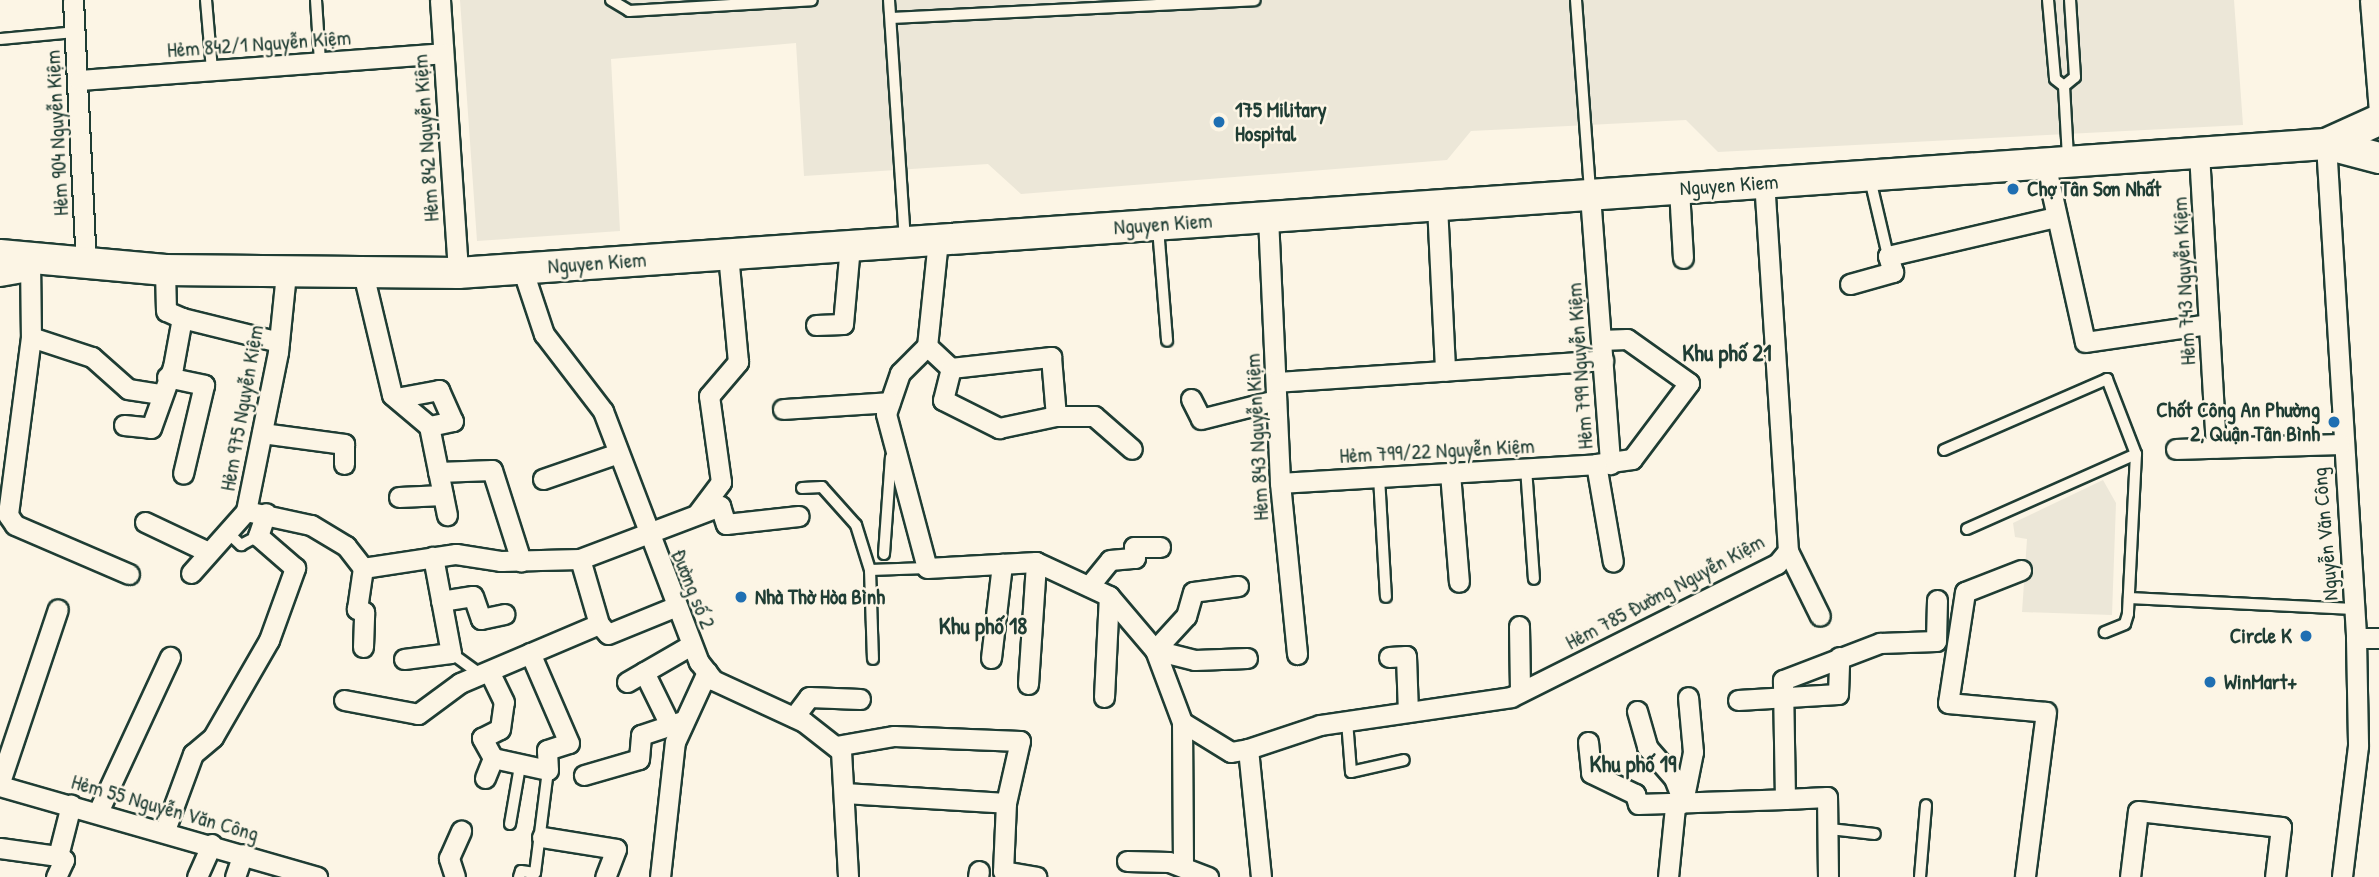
<!DOCTYPE html>
<meta charset="utf-8">
<style>
body{margin:0}
#map{position:relative;width:2379px;height:877px;overflow:hidden;background:#fcf5e5;font-family:"Patrick Hand",sans-serif}
div>[style]{position:absolute}
[style*='--x']{left:calc(var(--x)*1px);top:calc(var(--y)*1px);width:calc(var(--w)*1px);rotate:calc(var(--a)*1deg)}
.built>*{inset:0;background:#ece7d8}
.roads{filter:drop-shadow(2px 0 #1f3d34) drop-shadow(-2px 0 #1f3d34) drop-shadow(0 2px #1f3d34) drop-shadow(0 -2px #1f3d34)}
.lane>*{height:10px;margin:-5px;padding:0 5px;transform-origin:5px;border-radius:5px;background:#fcf5e5}
.street>*{height:19px;margin:-9.5px;padding:0 9.5px;transform-origin:9.5px;border-radius:9.5px;background:#fcf5e5}
.primary>*{height:30px;margin:-15px;padding:0 15px;transform-origin:15px;border-radius:15px;background:#fcf5e5}
.dots>*{width:19px;height:19px;translate:-50% -50%;box-sizing:border-box;border:4px solid #fcf5e5;border-radius:50%}
span{translate:-50% -50%;white-space:nowrap;text-align:center;line-height:1.15;-webkit-text-stroke:5px #fcf5e5;paint-order:stroke}
.street-label{font-size:21px;color:#1f3d34}
.poi-label{font-size:21px;color:#1f3d34;font-weight:700}
.left{translate:0 -50%;text-align:left}
.right{translate:-100% -50%;text-align:right}
.neighbourhood-label{font-size:23px;color:#1f3d34;font-weight:700}
</style>
<div id="map">
<div class="built">
<i style="clip-path:polygon(460px 0,2234px 0,2243px 125px,1718px 152px,1686px 120px,1471px 131px,1447px 160px,1021px 194px,988px 164px,804px 176px,796px 43px,611px 59px,620px 231px,477px 241px)"></i>
<i style="clip-path:polygon(2103px 480px,2116px 503px,2112px 615px,2022px 612px,2027px 539px,2015px 537px,2013px 523px)"></i>
</div>
<div class="roads">
<div class="lane">
<i style="--x:206;--y:0;--w:70;--a:85.1"></i>
<i style="--x:316;--y:0;--w:62;--a:86.3"></i>
<i style="--x:611;--y:0;--w:21;--a:31"></i>
<i style="--x:629;--y:11;--w:183;--a:-3.4"></i>
<i style="--x:889;--y:0;--w:239;--a:86.2"></i>
<i style="--x:1576;--y:0;--w:192;--a:85.8"></i>
<i style="--x:2048;--y:0;--w:79;--a:84.9"></i>
<i style="--x:2055;--y:79;--w:11;--a:38"></i>
<i style="--x:2064;--y:86;--w:72;--a:86.8"></i>
<i style="--x:891;--y:18;--w:364;--a:-2.8"></i>
<i style="--x:0;--y:39;--w:75;--a:-5.3"></i>
<i style="--x:2064;--y:86;--w:14;--a:-39"></i>
<i style="--x:2075;--y:77;--w:77;--a:-93.7"></i>
<i style="--x:1870;--y:179;--w:79;--a:76.8"></i>
<i style="--x:1158;--y:228;--w:113;--a:85.4"></i>
<i style="--x:1944;--y:450;--w:178;--a:-23.5"></i>
<i style="--x:2107;--y:379;--w:80;--a:68.9"></i>
<i style="--x:2136;--y:454;--w:160;--a:92.9"></i>
<i style="--x:2128;--y:614;--w:10;--a:107"></i>
<i style="--x:2125;--y:624;--w:22;--a:158"></i>
<i style="--x:1526;--y:468;--w:111;--a:85.9"></i>
<i style="--x:1379;--y:477;--w:120;--a:86.7"></i>
<i style="--x:802;--y:488;--w:20;--a:-3"></i>
<i style="--x:822;--y:487;--w:51;--a:48.2"></i>
<i style="--x:856;--y:525;--w:47;--a:72.7"></i>
<i style="--x:870;--y:570;--w:57;--a:-2"></i>
<i style="--x:1967;--y:529;--w:185;--a:-23.9"></i>
<i style="--x:226;--y:531;--w:21;--a:43"></i>
<i style="--x:241;--y:545;--w:19;--a:-28"></i>
<i style="--x:884;--y:554;--w:97;--a:-85.9"></i>
<i style="--x:870;--y:570;--w:89;--a:88.1"></i>
<i style="--x:2129;--y:598;--w:225;--a:2.8"></i>
<i style="--x:451;--y:653;--w:36;--a:36"></i>
<i style="--x:1347;--y:721;--w:51;--a:85.5"></i>
<i style="--x:1351;--y:772;--w:54;--a:-12.8"></i>
<i style="--x:510;--y:824;--w:59;--a:-80.2"></i>
<i style="--x:1830;--y:829;--w:45;--a:6.3"></i>
<i style="--x:519;--y:877;--w:6;--a:-72"></i>
<i style="--x:521;--y:871;--w:14;--a:8"></i>
<i style="--x:535;--y:873;--w:104;--a:-82.8"></i>
<i style="--x:1920;--y:877;--w:72;--a:-85.2"></i>
</div>
<div class="street">
<i style="--x:73;--y:0;--w:263;--a:87.2"></i>
<i style="--x:440;--y:0;--w:274;--a:86.2"></i>
<i style="--x:2370;--y:0;--w:112;--a:85.4"></i>
<i style="--x:79;--y:80;--w:365;--a:-4.2"></i>
<i style="--x:2326;--y:144;--w:495;--a:86.5"></i>
<i style="--x:2356;--y:638;--w:108;--a:88.9"></i>
<i style="--x:2358;--y:746;--w:132;--a:97"></i>
<i style="--x:2199;--y:153;--w:295;--a:86.7"></i>
<i style="--x:2045;--y:163;--w:183;--a:77.4"></i>
<i style="--x:2085;--y:342;--w:125;--a:-8.3"></i>
<i style="--x:1679;--y:189;--w:69;--a:86.7"></i>
<i style="--x:1590;--y:195;--w:270;--a:85.7"></i>
<i style="--x:1437;--y:205;--w:166;--a:87.2"></i>
<i style="--x:1268;--y:217;--w:266;--a:87.4"></i>
<i style="--x:1280;--y:483;--w:172;--a:84.3"></i>
<i style="--x:938;--y:240;--w:107;--a:95.9"></i>
<i style="--x:927;--y:346;--w:38;--a:135"></i>
<i style="--x:900;--y:373;--w:43;--a:108.9"></i>
<i style="--x:886;--y:414;--w:159;--a:75.1"></i>
<i style="--x:927;--y:568;--w:109;--a:-3.2"></i>
<i style="--x:1036;--y:562;--w:81;--a:25"></i>
<i style="--x:1109;--y:596;--w:71;--a:49.6"></i>
<i style="--x:1155;--y:650;--w:77;--a:69.4"></i>
<i style="--x:1182;--y:722;--w:57;--a:31.5"></i>
<i style="--x:1231;--y:752;--w:17;--a:-10"></i>
<i style="--x:1248;--y:749;--w:129;--a:84.2"></i>
<i style="--x:30;--y:259;--w:78;--a:89.3"></i>
<i style="--x:31;--y:337;--w:179;--a:97.4"></i>
<i style="--x:8;--y:515;--w:12;--a:55"></i>
<i style="--x:15;--y:525;--w:124;--a:23.3"></i>
<i style="--x:522;--y:268;--w:70;--a:71.6"></i>
<i style="--x:544;--y:334;--w:97;--a:52.5"></i>
<i style="--x:603;--y:411;--w:269;--a:69.1"></i>
<i style="--x:699;--y:662;--w:23;--a:52"></i>
<i style="--x:713;--y:680;--w:100;--a:24.8"></i>
<i style="--x:804;--y:722;--w:47;--a:38.1"></i>
<i style="--x:841;--y:751;--w:126;--a:86.8"></i>
<i style="--x:363;--y:273;--w:125;--a:76.6"></i>
<i style="--x:392;--y:395;--w:48;--a:40"></i>
<i style="--x:429;--y:426;--w:91;--a:78.6"></i>
<i style="--x:0;--y:276;--w:29;--a:-10"></i>
<i style="--x:1850;--y:284;--w:45;--a:-15.6"></i>
<i style="--x:1893;--y:272;--w:17;--a:-107"></i>
<i style="--x:1888;--y:256;--w:172;--a:-13.1"></i>
<i style="--x:182;--y:318;--w:100;--a:13.9"></i>
<i style="--x:816;--y:325;--w:27;--a:-2"></i>
<i style="--x:843;--y:324;--w:79;--a:-84.9"></i>
<i style="--x:31;--y:337;--w:64;--a:18.2"></i>
<i style="--x:92;--y:357;--w:48;--a:41.6"></i>
<i style="--x:128;--y:389;--w:30;--a:9"></i>
<i style="--x:1601;--y:340;--w:26;--a:-2"></i>
<i style="--x:1627;--y:339;--w:76;--a:35.4"></i>
<i style="--x:1689;--y:383;--w:95;--a:126.9"></i>
<i style="--x:1632;--y:459;--w:36;--a:172"></i>
<i style="--x:1596;--y:464;--w:99;--a:80.2"></i>
<i style="--x:927;--y:346;--w:33;--a:43"></i>
<i style="--x:951;--y:368;--w:101;--a:-6.3"></i>
<i style="--x:1051;--y:357;--w:59;--a:85.2"></i>
<i style="--x:1056;--y:416;--w:38;--a:0"></i>
<i style="--x:1094;--y:416;--w:50;--a:41"></i>
<i style="--x:951;--y:368;--w:33;--a:104"></i>
<i style="--x:943;--y:400;--w:63;--a:26.6"></i>
<i style="--x:999;--y:428;--w:58;--a:-11.9"></i>
<i style="--x:167;--y:377;--w:38;--a:12"></i>
<i style="--x:204;--y:385;--w:91;--a:103.3"></i>
<i style="--x:1276;--y:382;--w:328;--a:-3.8"></i>
<i style="--x:396;--y:398;--w:44;--a:-10.5"></i>
<i style="--x:439;--y:390;--w:34;--a:66"></i>
<i style="--x:453;--y:421;--w:25;--a:168"></i>
<i style="--x:1191;--y:399;--w:22;--a:63"></i>
<i style="--x:1201;--y:419;--w:77;--a:-14.2"></i>
<i style="--x:783;--y:409;--w:107;--a:-3.7"></i>
<i style="--x:124;--y:425;--w:27;--a:6"></i>
<i style="--x:151;--y:428;--w:65;--a:-70.2"></i>
<i style="--x:173;--y:367;--w:50;--a:-79.6"></i>
<i style="--x:182;--y:318;--w:17;--a:-156"></i>
<i style="--x:166;--y:311;--w:41;--a:-91.4"></i>
<i style="--x:262;--y:433;--w:83;--a:7.6"></i>
<i style="--x:344;--y:444;--w:20;--a:90"></i>
<i style="--x:2176;--y:449;--w:164;--a:-1.7"></i>
<i style="--x:438;--y:472;--w:54;--a:-2.1"></i>
<i style="--x:492;--y:470;--w:96;--a:72.3"></i>
<i style="--x:1450;--y:473;--w:109;--a:85.3"></i>
<i style="--x:543;--y:479;--w:79;--a:-19.1"></i>
<i style="--x:1280;--y:483;--w:317;--a:-3.4"></i>
<i style="--x:399;--y:497;--w:44;--a:-2.6"></i>
<i style="--x:246;--y:511;--w:66;--a:12.2"></i>
<i style="--x:311;--y:525;--w:41;--a:31"></i>
<i style="--x:346;--y:546;--w:28;--a:52"></i>
<i style="--x:363;--y:568;--w:94;--a:-8.6"></i>
<i style="--x:456;--y:554;--w:46;--a:8.8"></i>
<i style="--x:501;--y:561;--w:79;--a:-1.5"></i>
<i style="--x:580;--y:559;--w:150;--a:-20.7"></i>
<i style="--x:720;--y:506;--w:19;--a:72"></i>
<i style="--x:726;--y:524;--w:73;--a:-6.3"></i>
<i style="--x:697;--y:514;--w:40;--a:-53"></i>
<i style="--x:721;--y:482;--w:87;--a:-97.9"></i>
<i style="--x:709;--y:396;--w:45;--a:-49.5"></i>
<i style="--x:738;--y:362;--w:108;--a:-95.3"></i>
<i style="--x:145;--y:522;--w:68;--a:25.4"></i>
<i style="--x:1788;--y:551;--w:72;--a:63.8"></i>
<i style="--x:580;--y:559;--w:68;--a:73.7"></i>
<i style="--x:2021;--y:570;--w:60;--a:158.6"></i>
<i style="--x:1965;--y:592;--w:112;--a:98.7"></i>
<i style="--x:1948;--y:703;--w:98;--a:5.2"></i>
<i style="--x:2046;--y:712;--w:166;--a:97.3"></i>
<i style="--x:191;--y:573;--w:83;--a:-48.4"></i>
<i style="--x:246;--y:511;--w:162;--a:-78.6"></i>
<i style="--x:278;--y:352;--w:79;--a:-84.2"></i>
<i style="--x:1089;--y:586;--w:33;--a:-51"></i>
<i style="--x:1110;--y:560;--w:25;--a:-5"></i>
<i style="--x:1135;--y:558;--w:11;--a:-95"></i>
<i style="--x:1134;--y:547;--w:26;--a:0"></i>
<i style="--x:1238;--y:586;--w:45;--a:172.4"></i>
<i style="--x:1193;--y:592;--w:25;--a:106"></i>
<i style="--x:1186;--y:616;--w:46;--a:132.4"></i>
<i style="--x:1155;--y:650;--w:41;--a:14"></i>
<i style="--x:1195;--y:660;--w:52;--a:-2.2"></i>
<i style="--x:441;--y:601;--w:32;--a:-9"></i>
<i style="--x:473;--y:596;--w:24;--a:71"></i>
<i style="--x:481;--y:619;--w:24;--a:-12"></i>
<i style="--x:1519;--y:626;--w:66;--a:89.1"></i>
<i style="--x:2356;--y:638;--w:23;--a:0"></i>
<i style="--x:363;--y:647;--w:35;--a:-88"></i>
<i style="--x:364;--y:612;--w:8;--a:-157"></i>
<i style="--x:357;--y:609;--w:41;--a:-81.7"></i>
<i style="--x:1389;--y:657;--w:17;--a:-3"></i>
<i style="--x:1406;--y:656;--w:56;--a:88"></i>
<i style="--x:991;--y:658;--w:95;--a:-83.3"></i>
<i style="--x:404;--y:659;--w:47;--a:-7.3"></i>
<i style="--x:451;--y:653;--w:98;--a:-100.6"></i>
<i style="--x:644;--y:672;--w:59;--a:63.9"></i>
<i style="--x:627;--y:682;--w:74;--a:-30"></i>
<i style="--x:1028;--y:684;--w:122;--a:-86.2"></i>
<i style="--x:1104;--y:697;--w:101;--a:-87.2"></i>
<i style="--x:344;--y:700;--w:75;--a:10.7"></i>
<i style="--x:418;--y:714;--w:52;--a:-36.4"></i>
<i style="--x:460;--y:683;--w:151;--a:-23"></i>
<i style="--x:599;--y:624;--w:13;--a:48"></i>
<i style="--x:608;--y:634;--w:71;--a:-22.2"></i>
<i style="--x:1738;--y:700;--w:100;--a:-3.4"></i>
<i style="--x:1838;--y:694;--w:37;--a:-88"></i>
<i style="--x:1637;--y:711;--w:37;--a:74"></i>
<i style="--x:1647;--y:747;--w:41;--a:48.9"></i>
<i style="--x:1674;--y:778;--w:25;--a:69"></i>
<i style="--x:794;--y:717;--w:25;--a:-53"></i>
<i style="--x:809;--y:697;--w:51;--a:2.2"></i>
<i style="--x:1182;--y:722;--w:144;--a:89.6"></i>
<i style="--x:1588;--y:742;--w:31;--a:84"></i>
<i style="--x:1591;--y:773;--w:49;--a:25.5"></i>
<i style="--x:1635;--y:794;--w:10;--a:73"></i>
<i style="--x:1638;--y:804;--w:147;--a:-1.9"></i>
<i style="--x:836;--y:746;--w:59;--a:-9.8"></i>
<i style="--x:894;--y:736;--w:126;--a:2.3"></i>
<i style="--x:1020;--y:741;--w:64;--a:102.7"></i>
<i style="--x:1006;--y:803;--w:68;--a:92.5"></i>
<i style="--x:1003;--y:871;--w:34;--a:10"></i>
<i style="--x:1248;--y:749;--w:76;--a:-18.4"></i>
<i style="--x:1320;--y:725;--w:193;--a:-8.3"></i>
<i style="--x:1511;--y:697;--w:297;--a:-26.6"></i>
<i style="--x:1777;--y:564;--w:17;--a:-50"></i>
<i style="--x:1788;--y:551;--w:369;--a:-93.7"></i>
<i style="--x:493;--y:758;--w:56;--a:12.3"></i>
<i style="--x:548;--y:770;--w:20;--a:-93"></i>
<i style="--x:547;--y:750;--w:23;--a:-18"></i>
<i style="--x:569;--y:743;--w:98;--a:-113.4"></i>
<i style="--x:584;--y:775;--w:57;--a:-16.2"></i>
<i style="--x:639;--y:759;--w:24;--a:-85"></i>
<i style="--x:641;--y:735;--w:44;--a:-18.4"></i>
<i style="--x:485;--y:778;--w:22;--a:-68"></i>
<i style="--x:493;--y:758;--w:23;--a:-119"></i>
<i style="--x:482;--y:738;--w:20;--a:-27"></i>
<i style="--x:500;--y:729;--w:27;--a:-82"></i>
<i style="--x:504;--y:702;--w:34;--a:-116"></i>
<i style="--x:0;--y:782;--w:182;--a:-71.5"></i>
<i style="--x:0;--y:786;--w:330;--a:16"></i>
<i style="--x:844;--y:793;--w:162;--a:3.5"></i>
<i style="--x:98;--y:812;--w:171;--a:-65.1"></i>
<i style="--x:165;--y:830;--w:81;--a:-69.8"></i>
<i style="--x:193;--y:754;--w:26;--a:-40"></i>
<i style="--x:213;--y:737;--w:112;--a:-60"></i>
<i style="--x:269;--y:640;--w:77;--a:-70.1"></i>
<i style="--x:295;--y:568;--w:49;--a:-139.1"></i>
<i style="--x:258;--y:536;--w:24;--a:-71"></i>
<i style="--x:542;--y:837;--w:75;--a:9.2"></i>
<i style="--x:616;--y:849;--w:30;--a:111"></i>
<i style="--x:0;--y:848;--w:59;--a:7.9"></i>
<i style="--x:58;--y:856;--w:53;--a:-75.7"></i>
<i style="--x:1127;--y:861;--w:42;--a:1.4"></i>
<i style="--x:1169;--y:862;--w:42;--a:21"></i>
<i style="--x:56;--y:877;--w:19;--a:-65"></i>
<i style="--x:64;--y:860;--w:7;--a:-146"></i>
<i style="--x:197;--y:877;--w:36;--a:-66"></i>
<i style="--x:235;--y:877;--w:24;--a:-71"></i>
<i style="--x:455;--y:877;--w:20;--a:-108"></i>
<i style="--x:449;--y:858;--w:30;--a:-66"></i>
<i style="--x:660;--y:877;--w:136;--a:-83.7"></i>
<i style="--x:675;--y:742;--w:77;--a:-65.4"></i>
<i style="--x:978;--y:877;--w:6;--a:-81"></i>
<i style="--x:1668;--y:877;--w:70;--a:-84.3"></i>
<i style="--x:1675;--y:807;--w:9;--a:-32"></i>
<i style="--x:1683;--y:802;--w:51;--a:-78.7"></i>
<i style="--x:1693;--y:752;--w:55;--a:-95.2"></i>
<i style="--x:1828;--y:877;--w:80;--a:-90.7"></i>
<i style="--x:1827;--y:797;--w:42;--a:177.3"></i>
<i style="--x:1785;--y:799;--w:119;--a:-91"></i>
<i style="--x:1783;--y:680;--w:104;--a:-20.9"></i>
<i style="--x:1880;--y:643;--w:56;--a:-2"></i>
<i style="--x:1936;--y:641;--w:41;--a:-88.6"></i>
<i style="--x:2130;--y:877;--w:66;--a:-83.1"></i>
<i style="--x:2138;--y:811;--w:144;--a:6.4"></i>
<i style="--x:2281;--y:827;--w:50;--a:96.8"></i>
</div>
<div class="primary">
<i style="--x:2326;--y:144;--w:58;--a:-24.4"></i>
<i style="--x:0;--y:255;--w:166;--a:5.2"></i>
<i style="--x:165;--y:270;--w:293;--a:0.6"></i>
<i style="--x:458;--y:273;--w:1872;--a:-3.95"></i>
<i style="--x:2326;--y:144;--w:55;--a:14.8"></i>
</div>
</div>
<div class="dots">
<i style="left:1219px;top:122px;background:#1f6fb2"></i>
<i style="left:2013px;top:189px;background:#1f6fb2"></i>
<i style="left:2334px;top:422px;background:#1f6fb2"></i>
<i style="left:741px;top:597px;background:#1f6fb2"></i>
<i style="left:2306px;top:636px;background:#1f6fb2"></i>
<i style="left:2210px;top:682px;background:#1f6fb2"></i>
</div>
<div class="street-label">
<span style="left:259px;top:44px;rotate:-4deg">Hẻm 842/1 Nguyễn Kiệm</span>
<span style="left:57px;top:133px;rotate:-93deg">Hẻm 904 Nguyễn Kiệm</span>
<span style="left:426px;top:138px;rotate:-94deg">Hẻm 842 Nguyễn Kiệm</span>
<span style="left:1729px;top:185px;rotate:-4deg">Nguyen Kiem</span>
<span style="left:1163px;top:224px;rotate:-4deg">Nguyen Kiem</span>
<span style="left:597px;top:263px;rotate:-4deg">Nguyen Kiem</span>
<span style="left:2184px;top:281px;rotate:-93deg">Hẻm 743 Nguyễn Kiệm</span>
<span style="left:1580px;top:366px;rotate:-94deg">Hẻm 799 Nguyễn Kiệm</span>
<span style="left:242px;top:408px;rotate:-80deg">Hẻm 975 Nguyễn Kiệm</span>
<span style="left:1257px;top:437px;rotate:-93deg">Hẻm 843 Nguyễn Kiệm</span>
<span style="left:1437px;top:451px;rotate:-3deg">Hẻm 799/22 Nguyễn Kiệm</span>
<span style="left:2325px;top:534px;rotate:-95deg">Nguyễn Văn Công</span>
<span style="left:693px;top:589px;rotate:68deg">Đường số 2</span>
<span style="left:1665px;top:592px;rotate:-28deg">Hẻm 785 Đường Nguyễn Kiệm</span>
<span style="left:165px;top:808px;rotate:16deg">Hẻm 55 Nguyễn Văn Công</span>
</div>
<div class="poi-label">
<span class="left" style="left:1235px;top:122px">175 Military<br>Hospital</span>
<span class="left" style="left:2027px;top:189px">Chợ Tân Sơn Nhất</span>
<span class="right" style="left:2320px;top:422px">Chốt Công An Phường<br>2, Quận Tân Bình</span>
<span class="left" style="left:755px;top:597px">Nhà Thờ Hòa Bình</span>
<span class="right" style="left:2292px;top:636px">Circle K</span>
<span class="left" style="left:2224px;top:682px">WinMart+</span>
</div>
<div class="neighbourhood-label">
<span style="left:1727px;top:353px">Khu phố 21</span>
<span style="left:983px;top:626px">Khu phố 18</span>
<span style="left:1633px;top:764px">Khu phố 19</span>
</div>
</div>
